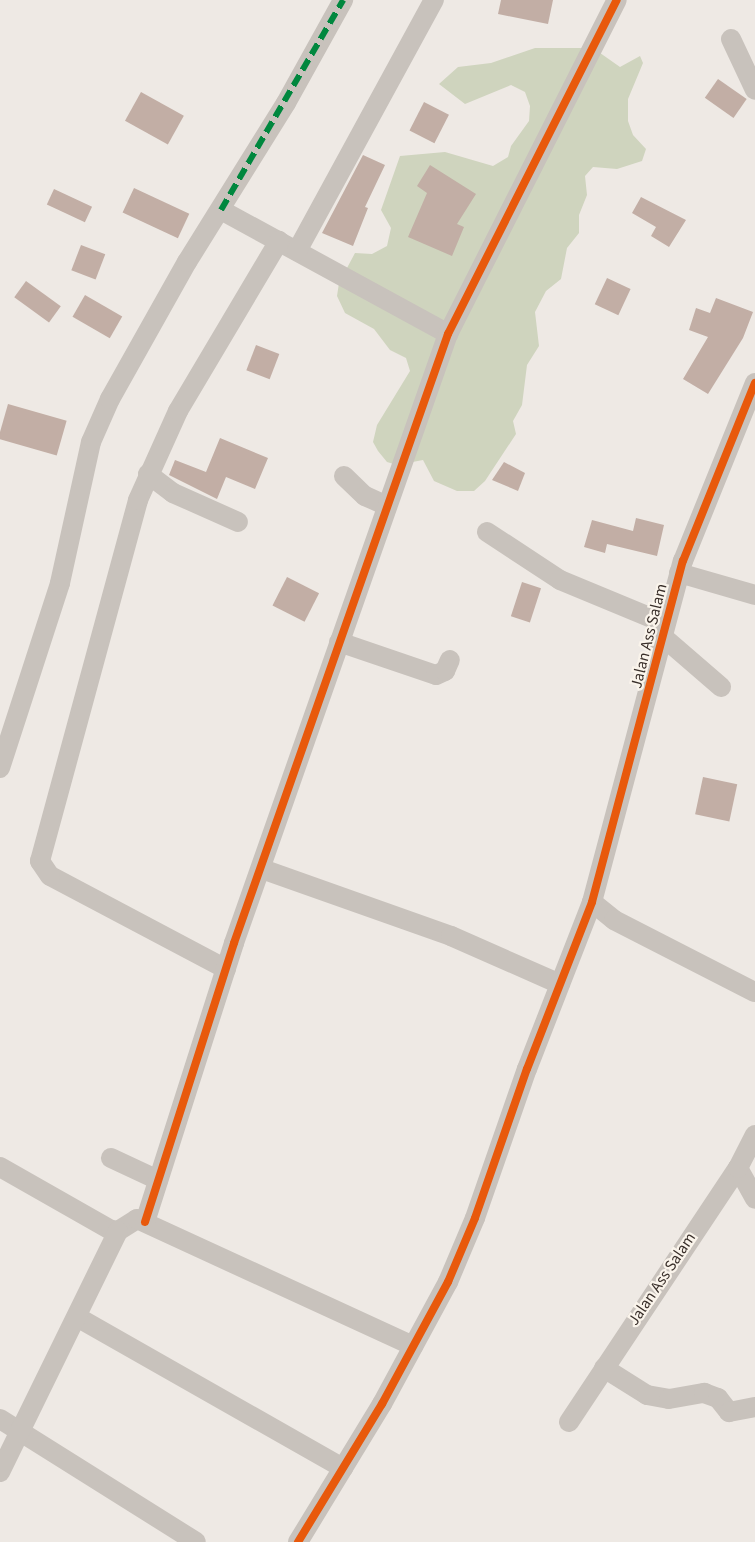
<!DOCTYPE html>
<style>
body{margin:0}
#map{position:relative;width:755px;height:1542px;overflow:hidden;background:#eee9e4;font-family:"Source Sans 3",sans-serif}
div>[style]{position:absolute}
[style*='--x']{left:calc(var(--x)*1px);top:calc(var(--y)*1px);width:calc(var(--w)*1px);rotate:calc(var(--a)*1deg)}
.green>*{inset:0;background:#cfd4be}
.building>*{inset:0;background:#c2aea5;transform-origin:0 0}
.minor>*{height:20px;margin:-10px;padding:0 10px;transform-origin:10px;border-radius:10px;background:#c8c2bc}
.quiet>*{height:6px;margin-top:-3px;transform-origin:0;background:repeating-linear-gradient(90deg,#00873e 0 12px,transparent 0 18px)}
.cycleway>*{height:8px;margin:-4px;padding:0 4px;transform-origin:4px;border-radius:4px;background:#e8590c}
span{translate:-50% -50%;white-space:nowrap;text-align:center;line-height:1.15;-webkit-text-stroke:4.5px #faf4eb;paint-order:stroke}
.street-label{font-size:16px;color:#392f2a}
</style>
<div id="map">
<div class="green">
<i style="clip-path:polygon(535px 48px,593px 48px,620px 67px,640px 56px,643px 63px,628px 99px,628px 121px,633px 135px,646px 149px,642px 161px,617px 169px,593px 167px,585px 176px,587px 195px,579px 215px,579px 233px,567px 248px,561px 279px,546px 291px,535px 312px,539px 346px,527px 365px,522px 405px,513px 421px,516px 434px,485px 481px,474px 491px,457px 491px,434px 481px,423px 460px,397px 465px,387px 462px,378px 451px,373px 442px,377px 425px,410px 371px,406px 358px,390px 350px,374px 329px,345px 313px,337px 296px,339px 283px,355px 253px,372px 254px,387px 246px,391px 228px,381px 210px,400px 156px,445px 152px,493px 166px,508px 157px,511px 146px,529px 121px,530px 106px,525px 92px,511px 85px,465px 104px,439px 84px,458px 67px,491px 63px)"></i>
</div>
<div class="building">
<i style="clip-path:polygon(501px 0,553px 0,548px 24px,498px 14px)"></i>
<i style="left:718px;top:79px;width:35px;height:23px;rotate:35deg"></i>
<i style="left:141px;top:92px;width:49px;height:33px;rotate:29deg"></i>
<i style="left:424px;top:102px;width:28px;height:32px;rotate:27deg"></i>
<i style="clip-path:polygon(363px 155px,385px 165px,365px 207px,368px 208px,353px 246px,322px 233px)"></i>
<i style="clip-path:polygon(430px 165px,476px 194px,457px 224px,464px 227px,452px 256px,408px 237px,427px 193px,417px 186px)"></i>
<i style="left:134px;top:188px;width:61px;height:27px;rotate:25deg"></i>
<i style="left:54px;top:189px;width:42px;height:17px;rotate:25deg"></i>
<i style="clip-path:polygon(641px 197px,686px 220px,669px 247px,651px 236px,656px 227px,632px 213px)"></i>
<i style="left:81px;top:245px;width:26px;height:27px;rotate:21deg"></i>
<i style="left:607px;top:278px;width:26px;height:29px;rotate:25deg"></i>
<i style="left:26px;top:281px;width:43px;height:20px;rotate:36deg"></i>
<i style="left:85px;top:295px;width:43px;height:25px;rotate:30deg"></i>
<i style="clip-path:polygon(716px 298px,753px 312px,743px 338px,708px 394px,683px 379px,708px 337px,689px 330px,696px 308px,710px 313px)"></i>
<i style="left:256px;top:345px;width:25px;height:27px;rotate:21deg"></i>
<i style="left:8px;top:404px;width:61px;height:36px;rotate:16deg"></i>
<i style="clip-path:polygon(220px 438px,268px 458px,255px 489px,226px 477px,217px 499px,169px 475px,175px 460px,206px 472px)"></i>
<i style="clip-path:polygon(504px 462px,525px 473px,518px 491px,492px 480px)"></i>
<i style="clip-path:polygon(636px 518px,664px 525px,657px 556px,607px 544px,605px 553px,584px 547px,592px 520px,633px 531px)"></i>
<i style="left:287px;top:577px;width:36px;height:32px;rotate:27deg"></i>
<i style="left:522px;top:582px;width:20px;height:36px;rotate:18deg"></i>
<i style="left:703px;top:777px;width:35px;height:38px;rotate:12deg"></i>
</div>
<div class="minor">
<i style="--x:731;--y:39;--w:56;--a:64.8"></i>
<i style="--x:221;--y:210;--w:259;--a:28.6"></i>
<i style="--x:297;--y:251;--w:286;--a:-61.4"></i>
<i style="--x:148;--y:474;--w:31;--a:37"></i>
<i style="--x:173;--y:493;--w:71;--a:24"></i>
<i style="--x:344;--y:476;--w:29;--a:44"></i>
<i style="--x:365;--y:496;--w:24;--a:24"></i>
<i style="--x:487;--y:532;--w:87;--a:33.3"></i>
<i style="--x:560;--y:580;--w:113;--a:22.5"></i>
<i style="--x:679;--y:573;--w:79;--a:16.1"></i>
<i style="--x:662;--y:636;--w:78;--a:40.8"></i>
<i style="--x:339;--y:642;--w:102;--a:18.8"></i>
<i style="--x:436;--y:675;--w:10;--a:-24"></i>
<i style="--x:445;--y:671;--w:12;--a:-66"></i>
<i style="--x:0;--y:768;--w:194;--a:-72"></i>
<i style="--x:60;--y:583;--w:144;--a:-77.6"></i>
<i style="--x:91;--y:442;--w:47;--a:-66.2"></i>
<i style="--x:110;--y:399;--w:157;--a:-60.7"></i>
<i style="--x:187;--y:262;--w:187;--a:-58.1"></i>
<i style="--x:286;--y:103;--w:118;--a:-61"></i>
<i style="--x:262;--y:869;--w:201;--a:19.5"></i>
<i style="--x:451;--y:936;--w:119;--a:23.8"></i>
<i style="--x:592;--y:902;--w:28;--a:39"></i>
<i style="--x:614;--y:920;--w:158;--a:27.1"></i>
<i style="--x:226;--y:969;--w:199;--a:-152.1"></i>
<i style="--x:50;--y:876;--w:18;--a:-124"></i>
<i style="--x:40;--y:861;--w:374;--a:-74.8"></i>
<i style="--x:138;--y:500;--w:98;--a:-65.8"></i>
<i style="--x:178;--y:411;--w:198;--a:-59.3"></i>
<i style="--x:111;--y:1158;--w:52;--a:25.1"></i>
<i style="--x:0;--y:1167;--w:128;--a:29.6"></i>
<i style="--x:111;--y:1230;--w:7;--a:8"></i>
<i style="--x:118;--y:1231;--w:22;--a:-32"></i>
<i style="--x:137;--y:1219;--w:304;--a:24.7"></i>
<i style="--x:738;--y:1168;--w:35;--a:61"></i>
<i style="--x:145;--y:1222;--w:293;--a:-72.3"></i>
<i style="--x:234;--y:943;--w:646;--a:-70.64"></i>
<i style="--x:448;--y:334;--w:374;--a:-63.2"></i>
<i style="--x:77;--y:1317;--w:306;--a:29.6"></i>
<i style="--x:604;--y:1368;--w:51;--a:32.1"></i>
<i style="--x:647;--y:1395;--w:22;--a:10"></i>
<i style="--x:669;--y:1399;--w:36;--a:-10"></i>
<i style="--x:704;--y:1393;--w:15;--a:20"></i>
<i style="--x:718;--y:1398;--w:18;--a:52"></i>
<i style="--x:729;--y:1412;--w:26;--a:-11"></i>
<i style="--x:0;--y:1419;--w:231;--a:32.1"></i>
<i style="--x:569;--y:1422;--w:305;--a:-56.4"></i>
<i style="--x:738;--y:1168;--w:37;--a:-63"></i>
<i style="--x:0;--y:1472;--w:268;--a:-63.9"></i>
<i style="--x:298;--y:1542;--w:162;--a:-58.7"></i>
<i style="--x:382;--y:1404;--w:139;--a:-61.6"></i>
<i style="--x:448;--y:1282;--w:69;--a:-67.1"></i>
<i style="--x:475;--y:1218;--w:158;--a:-70.8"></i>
<i style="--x:527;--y:1069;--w:179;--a:-68.7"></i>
<i style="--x:592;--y:902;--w:353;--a:-75.1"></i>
<i style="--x:683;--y:561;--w:192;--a:-68"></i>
</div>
<div class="quiet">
<i style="--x:221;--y:210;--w:243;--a:-59.8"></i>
</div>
<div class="cycleway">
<i style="--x:145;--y:1222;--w:293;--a:-72.3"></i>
<i style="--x:234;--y:943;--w:646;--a:-70.64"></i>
<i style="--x:448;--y:334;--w:374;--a:-63.2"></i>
<i style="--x:298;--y:1542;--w:162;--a:-58.7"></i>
<i style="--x:382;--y:1404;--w:139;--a:-61.6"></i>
<i style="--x:448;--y:1282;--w:69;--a:-67.1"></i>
<i style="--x:475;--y:1218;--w:158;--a:-70.8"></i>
<i style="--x:527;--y:1069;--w:179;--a:-68.7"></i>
<i style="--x:592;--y:902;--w:353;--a:-75.1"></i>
<i style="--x:683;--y:561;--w:192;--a:-68"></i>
</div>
<div class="street-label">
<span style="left:649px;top:636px;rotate:-76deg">Jalan Ass Salam</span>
<span style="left:662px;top:1279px;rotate:-56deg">Jalan Ass Salam</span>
</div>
</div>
